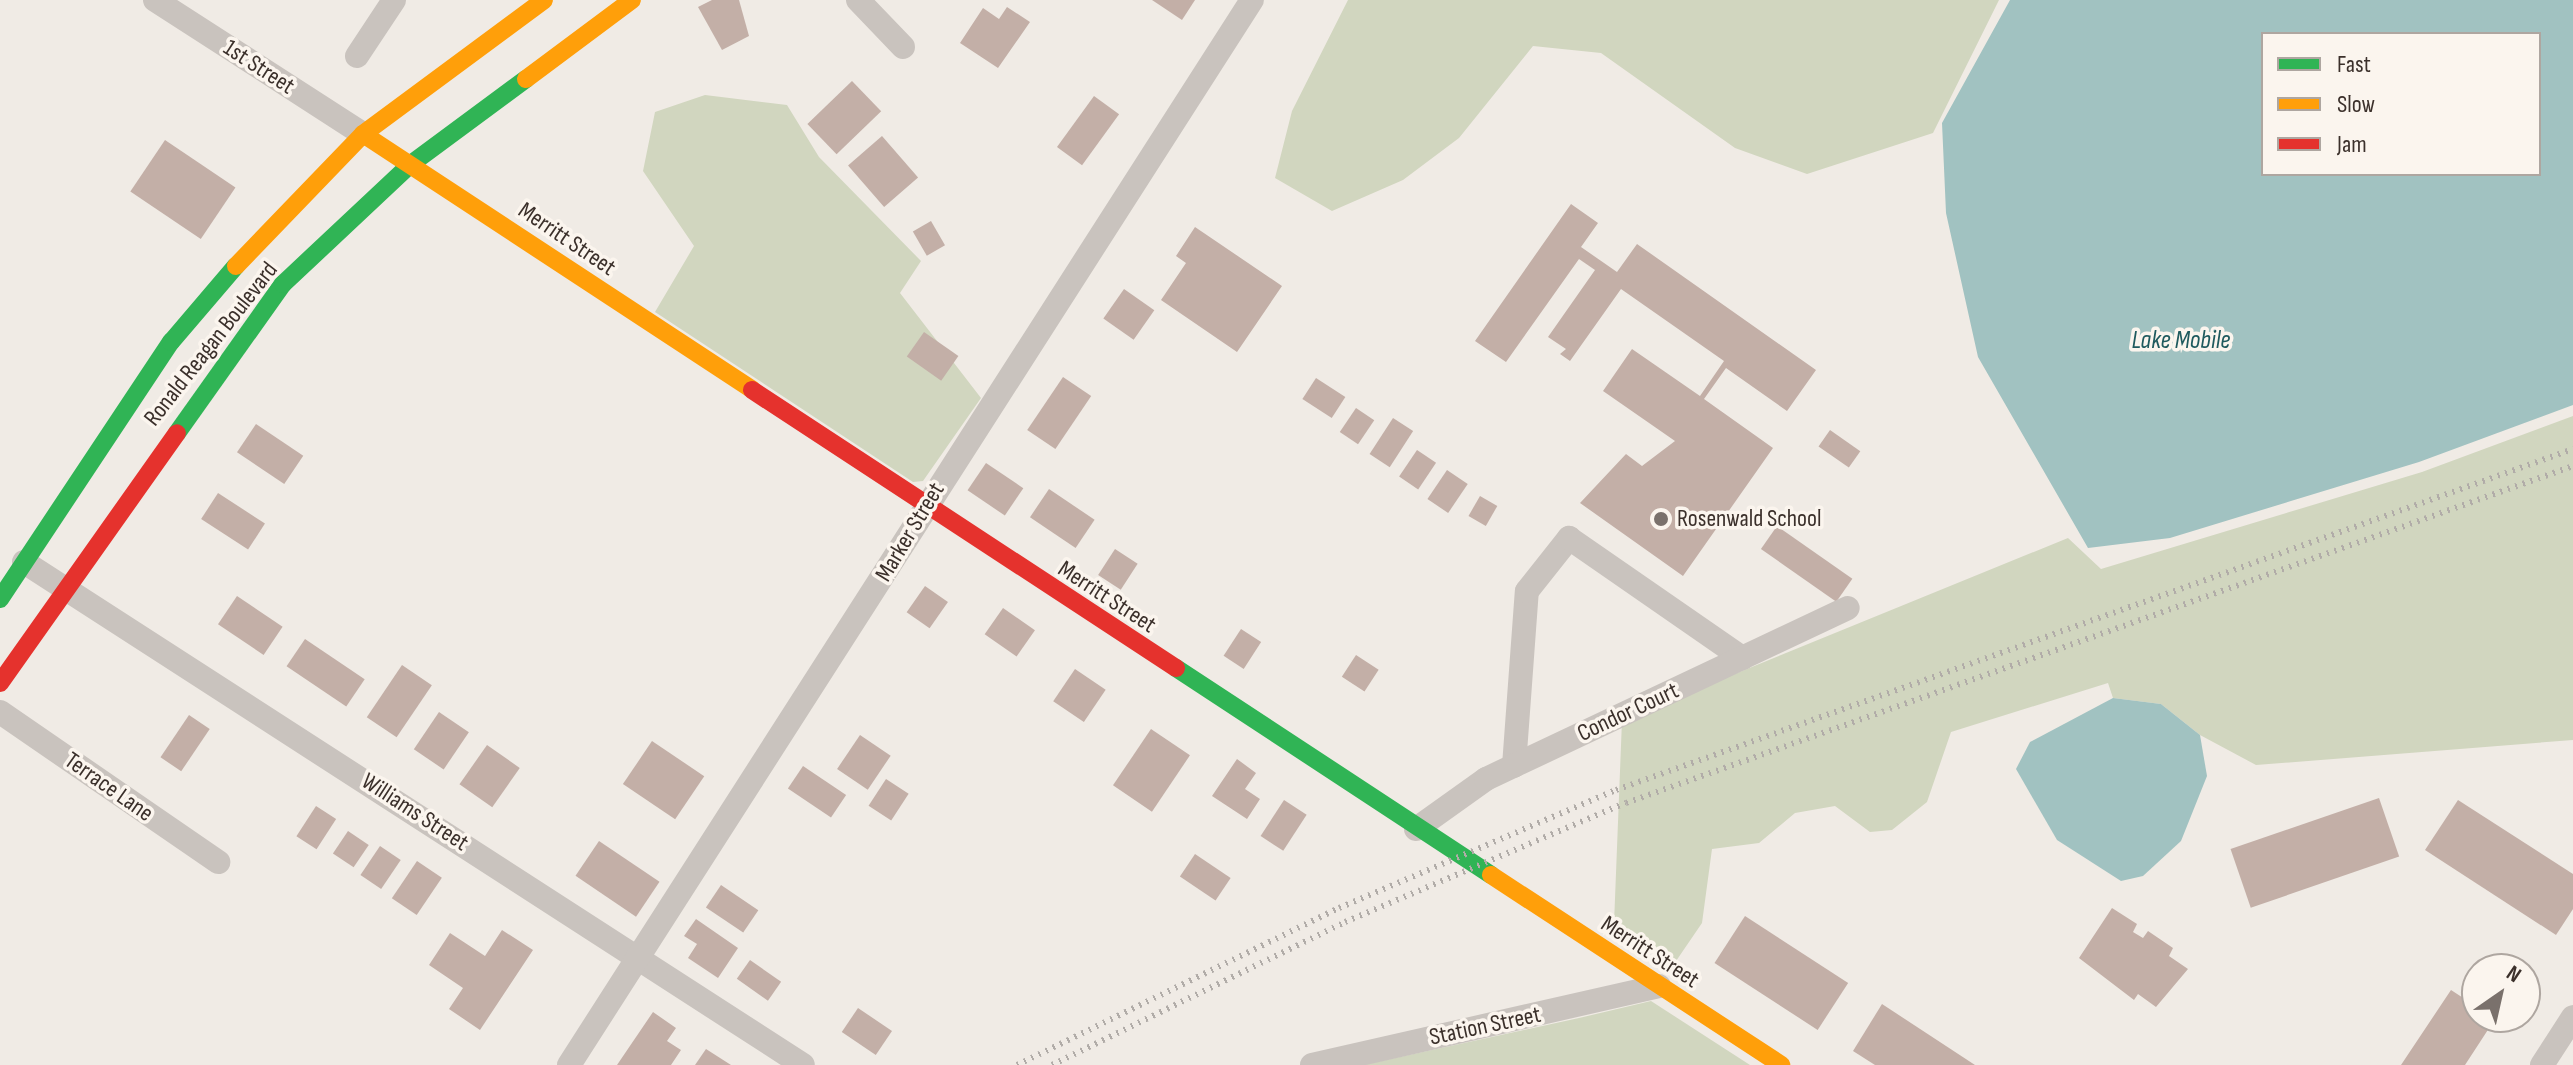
<!DOCTYPE html>
<style>
body{margin:0}
#map{position:relative;width:2573px;height:1065px;overflow:hidden;background:#f0ebe5;font-family:"Sofia Sans Condensed",sans-serif}
div>[style]{position:absolute}
[style*='--x']{left:calc(var(--x)*1px);top:calc(var(--y)*1px);width:calc(var(--w)*1px);rotate:calc(var(--a)*1deg)}
.green>*{inset:0;background:#d1d6bf}
.water>*{inset:0;background:#a1c2c1}
.building>*{inset:0;background:#c3afa7;transform-origin:0 0}
.street>*{height:24px;margin:-12px;padding:0 12px;transform-origin:12px;border-radius:12px;background:#c9c3be}
.fast>*{height:18px;margin:-9px;padding:0 9px;transform-origin:9px;border-radius:9px;background:#30b455}
.slow>*{height:18px;margin:-9px;padding:0 9px;transform-origin:9px;border-radius:9px;background:#ff9f0a}
.jam>*{height:18px;margin:-9px;padding:0 9px;transform-origin:9px;border-radius:9px;background:#e5322d}
.rail>*{height:6px;margin-top:-3px;transform-origin:0;background:repeating-linear-gradient(90deg,#b1aca8 0 2px,transparent 0 8px)}
.dots>*{width:22px;height:22px;translate:-50% -50%;box-sizing:border-box;border:4px solid #fbf5ee;border-radius:50%}
span{translate:-50% -50%;white-space:nowrap;text-align:center;line-height:1.15;-webkit-text-stroke:7px #fbf5ee;paint-order:stroke}
.street-label{font-size:24px;color:#3b302b}
.poi-label{font-size:24px;color:#3b302b}
.left{translate:0 -50%;text-align:left}
.water-label{font-size:26px;color:#1f5a5e;font-style:italic}
.legend{position:absolute;left:2261px;top:32px;width:280px;height:144px;box-sizing:border-box;background:#fbf5ee;border:2px solid #aea6a0;margin:0;padding:10px 14px;list-style:none;font-size:24px;color:#3b302b}
.legend li{display:flex;align-items:center;gap:16px;height:40px}
.legend b{width:40px;border:2px solid #aea6a0}
.north{position:absolute;left:2461px;top:953px;width:80px;height:80px;box-sizing:border-box;background:#fbf5ee;border:2px solid #aea6a0;border-radius:50%;rotate:34deg;font-size:22px;font-weight:700;line-height:32px;text-align:center;color:#3b302b}
.north::after{content:'';display:block;margin:auto;width:28px;height:36px;background:#7a716c;clip-path:polygon(50% 0,100% 100%,50% 72%,0 100%)}
</style>
<div id="map">
<div class="green">
<i style="clip-path:polygon(1348px 0,1999px 0,1933px 133px,1807px 174px,1735px 148px,1601px 53px,1533px 46px,1459px 138px,1403px 180px,1332px 211px,1275px 178px,1292px 111px)"></i>
<i style="clip-path:polygon(705px 95px,787px 105px,819px 157px,921px 261px,900px 293px,981px 398px,923px 481px,913px 482px,655px 312px,694px 246px,643px 171px,655px 112px)"></i>
<i style="clip-path:polygon(2573px 416px,2573px 740px,2256px 765px,2200px 735px,2161px 704px,2113px 698px,2108px 683px,1951px 732px,1927px 802px,1892px 830px,1870px 832px,1835px 806px,1795px 813px,1759px 843px,1712px 849px,1702px 923px,1674px 964px,1614px 924px,1622px 720px,2068px 538px,2101px 569px,2422px 472px)"></i>
<i style="clip-path:polygon(1651px 1001px,1750px 1065px,1363px 1065px,1579px 1018px)"></i>
</div>
<div class="water">
<i style="clip-path:polygon(evenodd,2010px 0,2573px 0,2573px 405px,2419px 462px,2170px 538px,2088px 548px,1978px 357px,1946px 213px,1942px 123px,2010px 0,2263px 34px,2539px 34px,2539px 174px,2263px 174px,2263px 34px)"></i>
<i style="clip-path:polygon(2113px 698px,2161px 704px,2200px 735px,2207px 776px,2181px 841px,2143px 876px,2121px 881px,2057px 840px,2016px 769px,2030px 742px)"></i>
</div>
<div class="building">
<i style="clip-path:polygon(712px 0,739px 0,749px 36px,722px 50px,698px 7px)"></i>
<i style="clip-path:polygon(1152px 0,1195px 0,1182px 20px)"></i>
<i style="clip-path:polygon(1007px 7px,1030px 22px,998px 68px,960px 43px,983px 8px,999px 19px)"></i>
<i style="left:852px;top:81px;width:42px;height:62px;rotate:46deg"></i>
<i style="left:1094px;top:96px;width:31px;height:63px;rotate:36deg"></i>
<i style="left:882px;top:136px;width:55px;height:45px;rotate:49deg"></i>
<i style="left:165px;top:140px;width:85px;height:62px;rotate:34deg"></i>
<i style="clip-path:polygon(1571px 204px,1598px 223px,1581px 247px,1617px 272px,1637px 244px,1816px 370px,1787px 411px,1726px 368px,1704px 399px,1773px 448px,1683px 576px,1580px 503px,1626px 454px,1642px 466px,1675px 441px,1603px 391px,1632px 349px,1700px 396px,1724px 361px,1621px 289px,1570px 361px,1560px 354px,1566px 349px,1548px 337px,1595px 270px,1579px 259px,1506px 362px,1475px 341px)"></i>
<i style="left:931px;top:221px;width:28px;height:21px;rotate:60deg"></i>
<i style="clip-path:polygon(1195px 227px,1282px 286px,1237px 352px,1161px 300px,1186px 263px,1176px 256px)"></i>
<i style="left:1124px;top:289px;width:37px;height:36px;rotate:35deg"></i>
<i style="left:924px;top:332px;width:42px;height:30px;rotate:35deg"></i>
<i style="left:1063px;top:377px;width:34px;height:64px;rotate:34deg"></i>
<i style="left:1316px;top:378px;width:35px;height:25px;rotate:33deg"></i>
<i style="left:1356px;top:408px;width:22px;height:29px;rotate:34deg"></i>
<i style="left:1393px;top:418px;width:24px;height:43px;rotate:33deg"></i>
<i style="left:256px;top:424px;width:57px;height:34px;rotate:34deg"></i>
<i style="left:1830px;top:430px;width:37px;height:20px;rotate:35deg"></i>
<i style="left:1417px;top:450px;width:23px;height:32px;rotate:34deg"></i>
<i style="left:986px;top:463px;width:45px;height:33px;rotate:34deg"></i>
<i style="left:1447px;top:470px;width:25px;height:35px;rotate:34deg"></i>
<i style="left:1049px;top:489px;width:55px;height:34px;rotate:34deg"></i>
<i style="left:218px;top:493px;width:56px;height:31px;rotate:33deg"></i>
<i style="left:1480px;top:496px;width:20px;height:23px;rotate:30deg"></i>
<i style="left:1777px;top:526px;width:92px;height:28px;rotate:35deg"></i>
<i style="left:1115px;top:549px;width:27px;height:31px;rotate:33deg"></i>
<i style="left:925px;top:586px;width:28px;height:32px;rotate:35deg"></i>
<i style="left:237px;top:596px;width:55px;height:34px;rotate:34deg"></i>
<i style="left:1003px;top:608px;width:39px;height:32px;rotate:35deg"></i>
<i style="left:1241px;top:629px;width:24px;height:32px;rotate:33deg"></i>
<i style="left:305px;top:639px;width:72px;height:33px;rotate:34deg"></i>
<i style="left:1356px;top:655px;width:27px;height:26px;rotate:33deg"></i>
<i style="left:402px;top:665px;width:36px;height:63px;rotate:34deg"></i>
<i style="left:1075px;top:669px;width:37px;height:39px;rotate:34deg"></i>
<i style="left:439px;top:712px;width:36px;height:45px;rotate:34deg"></i>
<i style="left:189px;top:715px;width:25px;height:51px;rotate:34deg"></i>
<i style="left:1151px;top:729px;width:47px;height:68px;rotate:34deg"></i>
<i style="left:860px;top:735px;width:37px;height:41px;rotate:34deg"></i>
<i style="left:652px;top:741px;width:63px;height:52px;rotate:34deg"></i>
<i style="left:487px;top:745px;width:40px;height:48px;rotate:35deg"></i>
<i style="clip-path:polygon(1237px 759px,1256px 773px,1245px 789px,1260px 799px,1247px 819px,1212px 796px)"></i>
<i style="left:803px;top:766px;width:52px;height:27px;rotate:34deg"></i>
<i style="left:886px;top:779px;width:27px;height:32px;rotate:33deg"></i>
<i style="left:2379px;top:798px;width:62px;height:157px;rotate:71deg"></i>
<i style="left:1284px;top:800px;width:27px;height:43px;rotate:33deg"></i>
<i style="clip-path:polygon(2458px 800px,2573px 874px,2573px 909px,2556px 935px,2425px 850px)"></i>
<i style="left:316px;top:806px;width:24px;height:36px;rotate:33deg"></i>
<i style="left:348px;top:831px;width:25px;height:27px;rotate:34deg"></i>
<i style="left:599px;top:841px;width:73px;height:42px;rotate:34deg"></i>
<i style="left:380px;top:846px;width:25px;height:35px;rotate:34deg"></i>
<i style="left:1195px;top:854px;width:43px;height:27px;rotate:34deg"></i>
<i style="left:417px;top:861px;width:30px;height:45px;rotate:34deg"></i>
<i style="left:721px;top:885px;width:45px;height:27px;rotate:34deg"></i>
<i style="clip-path:polygon(2112px 908px,2137px 924px,2133px 932px,2143px 938px,2148px 931px,2173px 948px,2169px 956px,2188px 969px,2156px 1007px,2138px 994px,2134px 1000px,2079px 958px)"></i>
<i style="left:1745px;top:916px;width:123px;height:56px;rotate:33deg"></i>
<i style="clip-path:polygon(696px 919px,738px 948px,718px 978px,688px 958px,697px 944px,684px 936px)"></i>
<i style="clip-path:polygon(502px 930px,533px 950px,480px 1030px,449px 1009px,463px 988px,429px 965px,450px 933px,485px 956px)"></i>
<i style="left:750px;top:960px;width:38px;height:23px;rotate:35deg"></i>
<i style="clip-path:polygon(2451px 990px,2477px 1007px,2477px 1017px,2495px 1019px,2465px 1065px,2401px 1065px)"></i>
<i style="clip-path:polygon(1882px 1004px,1975px 1065px,1875px 1065px,1853px 1051px)"></i>
<i style="left:858px;top:1008px;width:41px;height:29px;rotate:34deg"></i>
<i style="clip-path:polygon(653px 1012px,676px 1028px,667px 1041px,681px 1050px,671px 1065px,617px 1065px)"></i>
<i style="clip-path:polygon(706px 1049px,731px 1065px,695px 1065px)"></i>
</div>
<div class="street">
<i style="--x:155;--y:0;--w:247;--a:32.8"></i>
<i style="--x:858;--y:0;--w:65;--a:46.2"></i>
<i style="--x:357;--y:56;--w:67;--a:-56.5"></i>
<i style="--x:24;--y:562;--w:927;--a:32.85"></i>
<i style="--x:0;--y:712;--w:265;--a:34.5"></i>
<i style="--x:1514;--y:766;--w:175;--a:-85.8"></i>
<i style="--x:1527;--y:591;--w:68;--a:-51.6"></i>
<i style="--x:1569;--y:538;--w:211;--a:34.7"></i>
<i style="--x:1416;--y:829;--w:86;--a:-35.5"></i>
<i style="--x:1486;--y:779;--w:400;--a:-25.3"></i>
<i style="--x:569;--y:1065;--w:1265;--a:-57.33"></i>
<i style="--x:1312;--y:1065;--w:356;--a:-12.8"></i>
<i style="--x:2542;--y:1065;--w:57;--a:-57.1"></i>
</div>
<div class="fast">
<i style="--x:177;--y:433;--w:183;--a:-54.6"></i>
<i style="--x:283;--y:284;--w:175;--a:-43.2"></i>
<i style="--x:411;--y:164;--w:143;--a:-36.5"></i>
<i style="--x:0;--y:599;--w:309;--a:-56.4"></i>
<i style="--x:171;--y:342;--w:100;--a:-49.5"></i>
<i style="--x:1176;--y:668;--w:377;--a:33.3"></i>
</div>
<div class="slow">
<i style="--x:526;--y:79;--w:132;--a:-36.7"></i>
<i style="--x:363;--y:134;--w:466;--a:33.3"></i>
<i style="--x:236;--y:266;--w:183;--a:-46.1"></i>
<i style="--x:363;--y:134;--w:225;--a:-36.5"></i>
<i style="--x:1491;--y:875;--w:347;--a:33.2"></i>
</div>
<div class="jam">
<i style="--x:752;--y:390;--w:507;--a:33.25"></i>
<i style="--x:0;--y:683;--w:306;--a:-54.7"></i>
</div>
<div class="rail">
<i style="--x:1017;--y:1065;--w:358;--a:-26"></i>
<i style="--x:1339;--y:908;--w:301;--a:-23.1"></i>
<i style="--x:1616;--y:790;--w:1016;--a:-19.61"></i>
<i style="--x:1052;--y:1065;--w:326;--a:-26"></i>
<i style="--x:1345;--y:922;--w:305;--a:-23"></i>
<i style="--x:1626;--y:803;--w:1005;--a:-19.59"></i>
</div>
<div class="dots">
<i style="left:1661px;top:519px;background:#7a716c"></i>
</div>
<div class="street-label">
<span style="left:259px;top:67px;rotate:33deg">1st Street</span>
<span style="left:567px;top:239px;rotate:34deg">Merritt Street</span>
<span style="left:211px;top:344px;rotate:-52deg">Ronald Reagan Boulevard</span>
<span style="left:910px;top:532px;rotate:-59deg">Marker Street</span>
<span style="left:1107px;top:597px;rotate:33deg">Merritt Street</span>
<span style="left:1628px;top:712px;rotate:-25deg">Condor Court</span>
<span style="left:109px;top:787px;rotate:35deg">Terrace Lane</span>
<span style="left:415px;top:812px;rotate:33deg">Williams Street</span>
<span style="left:1650px;top:952px;rotate:33deg">Merritt Street</span>
<span style="left:1485px;top:1026px;rotate:-12deg">Station Street</span>
</div>
<div class="poi-label">
<span class="left" style="left:1677px;top:519px">Rosenwald School</span>
</div>
<div class="water-label">
<span style="left:2181px;top:341px">Lake Mobile</span>
</div>
<ul class="legend">
<li><b style="height:10px;background:#30b455"></b>Fast</li>
<li><b style="height:10px;background:#ff9f0a"></b>Slow</li>
<li><b style="height:10px;background:#e5322d"></b>Jam</li>
</ul>
<div class="north">N</div>
</div>
